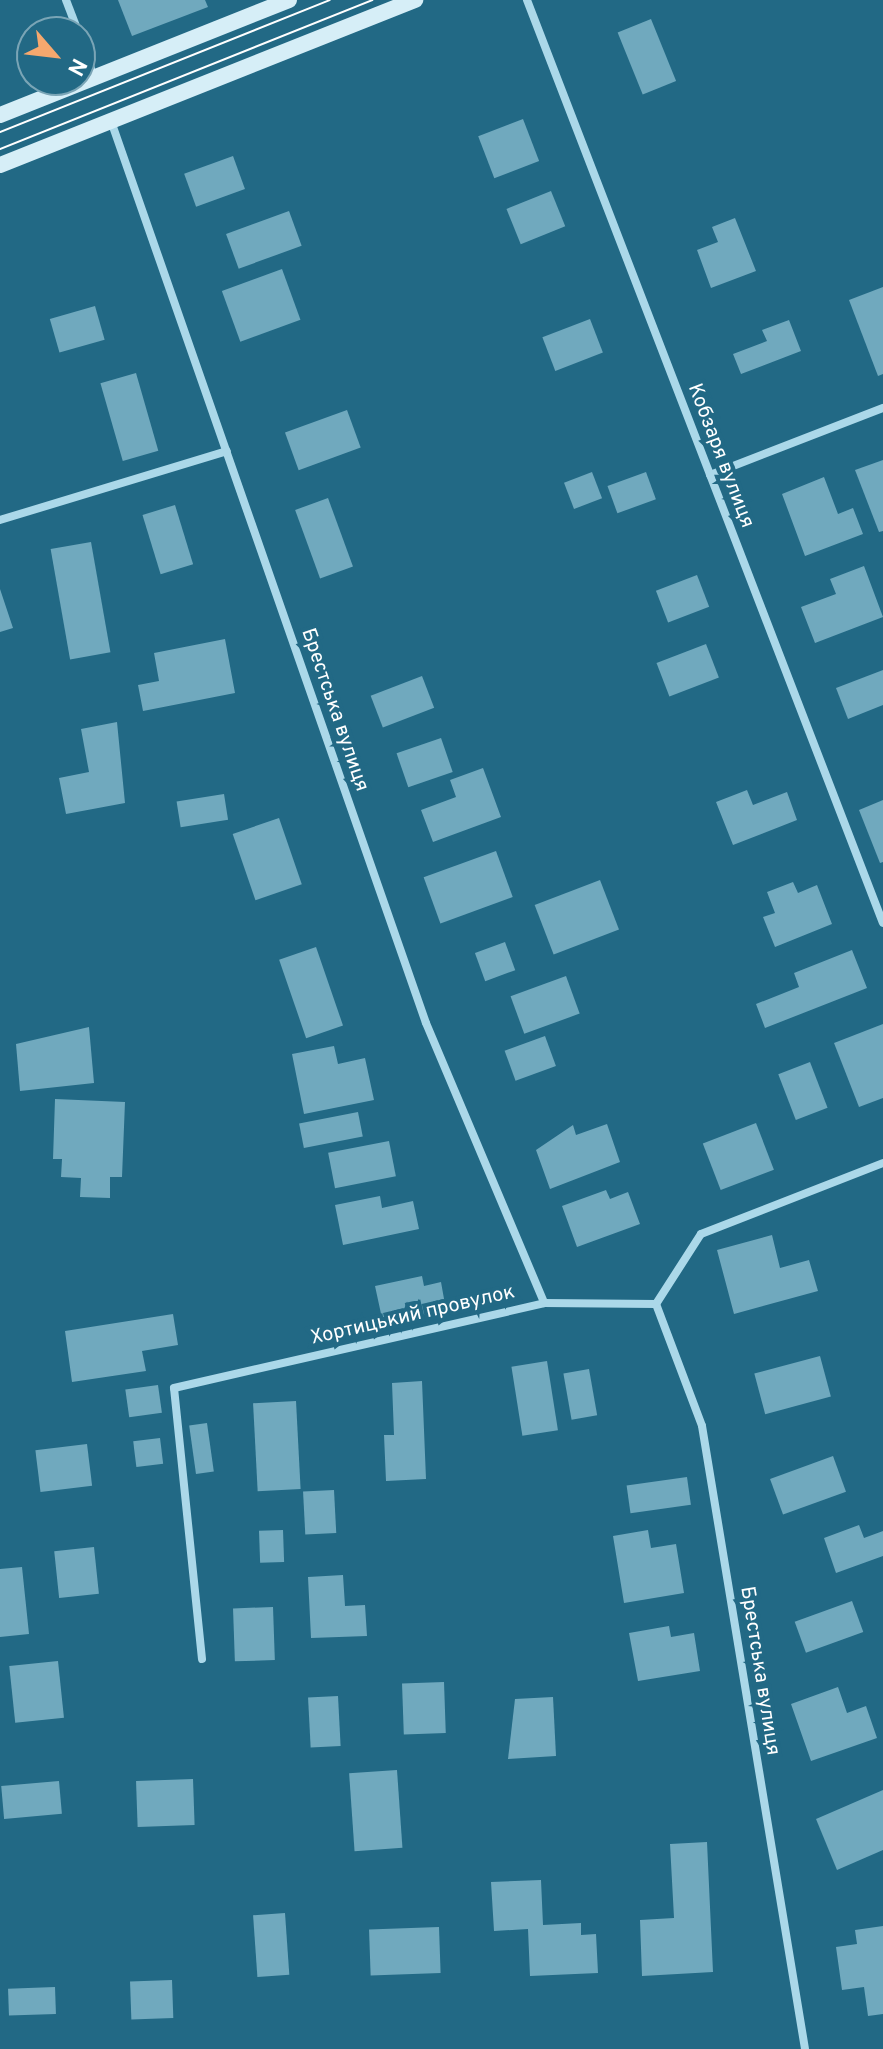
<!DOCTYPE html>
<meta charset="utf-8">
<style>
body{margin:0}
#map{position:relative;width:883px;height:2049px;overflow:hidden;background:#226985;font-family:Overpass,sans-serif}
div>[style]{position:absolute}
[style*='--x']{left:calc(var(--x)*1px);top:calc(var(--y)*1px);width:calc(var(--w)*1px);rotate:calc(var(--a)*1deg)}
.building>*{inset:0;background:#70a9be;transform-origin:0 0}
.minor>*{height:8px;margin:-4px;padding:0 4px;transform-origin:4px;border-radius:4px;background:#abd8e9}
.secondary>*{height:16px;margin:-8px;padding:0 8px;transform-origin:8px;border-radius:8px;background:#d6eef7}
.tram>*{height:2px;margin:-1px;padding:0 1px;transform-origin:1px;border-radius:1px;background:#fff}
span{translate:-50% -50%;white-space:nowrap;text-align:center;line-height:1.15;-webkit-text-stroke:8px #226985;paint-order:stroke}
.street-label{font-size:20px;color:#fff}
.north{position:absolute;left:16px;top:16px;width:80px;height:80px;box-sizing:border-box;background:#226985;border:2px solid #7aa5b6;border-radius:50%;rotate:118deg;font-size:22px;font-weight:700;line-height:32px;text-align:center;color:#fff}
.north::after{content:'';display:block;margin:auto;width:28px;height:36px;background:#f5a86e;clip-path:polygon(50% 0,100% 100%,50% 72%,0 100%)}
</style>
<div id="map">
<div class="building">
<i style="clip-path:polygon(118px 0,205px 0,208px 7px,132px 36px)"></i>
<i style="left:651px;top:19px;width:67px;height:36px;rotate:68deg"></i>
<i style="left:523px;top:119px;width:45px;height:48px;rotate:69deg"></i>
<i style="left:233px;top:156px;width:35px;height:52px;rotate:70deg"></i>
<i style="left:551px;top:191px;width:38px;height:48px;rotate:68deg"></i>
<i style="left:289px;top:211px;width:37px;height:67px;rotate:70deg"></i>
<i style="clip-path:polygon(735px 218px,756px 271px,711px 288px,697px 250px,718px 242px,712px 227px)"></i>
<i style="left:282px;top:269px;width:54px;height:64px;rotate:70deg"></i>
<i style="clip-path:polygon(883px 287px,883px 374px,878px 376px,849px 300px)"></i>
<i style="left:95px;top:306px;width:35px;height:47px;rotate:74deg"></i>
<i style="left:590px;top:319px;width:36px;height:51px;rotate:69deg"></i>
<i style="clip-path:polygon(789px 320px,801px 351px,741px 374px,733px 354px,767px 341px,762px 330px)"></i>
<i style="left:136px;top:373px;width:81px;height:37px;rotate:74deg"></i>
<i style="left:347px;top:410px;width:40px;height:66px;rotate:70deg"></i>
<i style="clip-path:polygon(883px 460px,883px 531px,879px 532px,855px 470px)"></i>
<i style="left:592px;top:472px;width:28px;height:30px;rotate:69deg"></i>
<i style="left:646px;top:472px;width:29px;height:41px;rotate:70deg"></i>
<i style="clip-path:polygon(824px 477px,838px 514px,853px 508px,863px 534px,805px 556px,782px 494px)"></i>
<i style="left:328px;top:498px;width:73px;height:35px;rotate:70deg"></i>
<i style="left:175px;top:505px;width:62px;height:34px;rotate:73deg"></i>
<i style="left:91px;top:542px;width:112px;height:41px;rotate:80deg"></i>
<i style="clip-path:polygon(864px 566px,883px 617px,815px 643px,801px 607px,836px 594px,830px 579px)"></i>
<i style="left:697px;top:575px;width:34px;height:44px;rotate:69deg"></i>
<i style="clip-path:polygon(0 589px,13px 628px,0 632px)"></i>
<i style="clip-path:polygon(225px 639px,235px 693px,143px 711px,138px 685px,159px 681px,154px 653px)"></i>
<i style="left:706px;top:644px;width:36px;height:53px;rotate:69deg"></i>
<i style="clip-path:polygon(883px 670px,883px 705px,848px 719px,836px 688px)"></i>
<i style="left:422px;top:676px;width:34px;height:55px;rotate:69deg"></i>
<i style="clip-path:polygon(117px 722px,125px 803px,66px 814px,59px 778px,89px 772px,81px 729px)"></i>
<i style="left:441px;top:738px;width:36px;height:47px;rotate:71deg"></i>
<i style="clip-path:polygon(483px 768px,501px 817px,433px 842px,421px 810px,456px 797px,450px 780px)"></i>
<i style="clip-path:polygon(747px 790px,753px 805px,787px 792px,797px 820px,733px 845px,716px 802px)"></i>
<i style="left:224px;top:794px;width:26px;height:48px;rotate:81deg"></i>
<i style="clip-path:polygon(883px 800px,883px 862px,880px 863px,859px 810px)"></i>
<i style="left:279px;top:818px;width:70px;height:49px;rotate:71deg"></i>
<i style="left:496px;top:851px;width:49px;height:77px;rotate:70deg"></i>
<i style="left:600px;top:880px;width:53px;height:70px;rotate:69deg"></i>
<i style="clip-path:polygon(793px 882px,798px 893px,817px 885px,832px 924px,775px 947px,763px 917px,775px 913px,767px 892px)"></i>
<i style="left:505px;top:942px;width:30px;height:32px;rotate:70deg"></i>
<i style="left:316px;top:947px;width:83px;height:39px;rotate:71deg"></i>
<i style="clip-path:polygon(852px 950px,867px 988px,765px 1028px,756px 1004px,799px 987px,794px 973px)"></i>
<i style="left:566px;top:976px;width:40px;height:59px;rotate:70deg"></i>
<i style="clip-path:polygon(883px 1024px,883px 1098px,859px 1107px,834px 1043px)"></i>
<i style="clip-path:polygon(89px 1027px,94px 1083px,20px 1091px,16px 1044px)"></i>
<i style="left:545px;top:1036px;width:32px;height:43px;rotate:70deg"></i>
<i style="clip-path:polygon(334px 1046px,338px 1064px,365px 1058px,374px 1100px,304px 1114px,292px 1054px)"></i>
<i style="left:810px;top:1062px;width:49px;height:34px;rotate:69deg"></i>
<i style="clip-path:polygon(55px 1099px,125px 1102px,122px 1177px,110px 1177px,110px 1198px,80px 1197px,81px 1178px,61px 1177px,62px 1159px,53px 1159px)"></i>
<i style="left:358px;top:1112px;width:25px;height:60px;rotate:79deg"></i>
<i style="left:756px;top:1123px;width:50px;height:57px;rotate:69deg"></i>
<i style="clip-path:polygon(607px 1124px,620px 1162px,550px 1189px,536px 1150px,573px 1125px,576px 1135px)"></i>
<i style="left:389px;top:1141px;width:36px;height:62px;rotate:79deg"></i>
<i style="clip-path:polygon(606px 1190px,610px 1199px,628px 1192px,640px 1224px,577px 1247px,562px 1206px)"></i>
<i style="clip-path:polygon(380px 1196px,382px 1208px,413px 1201px,419px 1229px,343px 1245px,335px 1205px)"></i>
<i style="clip-path:polygon(772px 1235px,780px 1268px,809px 1260px,818px 1291px,734px 1314px,717px 1250px)"></i>
<i style="clip-path:polygon(422px 1276px,424px 1286px,441px 1282px,446px 1310px,383px 1323px,375px 1286px)"></i>
<i style="clip-path:polygon(173px 1314px,178px 1345px,142px 1351px,146px 1371px,72px 1382px,65px 1331px)"></i>
<i style="left:820px;top:1356px;width:42px;height:68px;rotate:75deg"></i>
<i style="left:547px;top:1361px;width:70px;height:36px;rotate:81deg"></i>
<i style="left:589px;top:1369px;width:47px;height:26px;rotate:80deg"></i>
<i style="clip-path:polygon(422px 1381px,426px 1479px,386px 1481px,384px 1435px,394px 1435px,392px 1383px)"></i>
<i style="left:158px;top:1385px;width:28px;height:33px;rotate:82deg"></i>
<i style="left:296px;top:1401px;width:88px;height:43px;rotate:87deg"></i>
<i style="left:207px;top:1423px;width:49px;height:18px;rotate:82deg"></i>
<i style="left:160px;top:1438px;width:26px;height:27px;rotate:83deg"></i>
<i style="left:87px;top:1444px;width:42px;height:52px;rotate:83deg"></i>
<i style="left:833px;top:1456px;width:38px;height:67px;rotate:70deg"></i>
<i style="left:687px;top:1477px;width:28px;height:61px;rotate:82deg"></i>
<i style="left:334px;top:1490px;width:43px;height:31px;rotate:87deg"></i>
<i style="clip-path:polygon(859px 1525px,864px 1538px,883px 1531px,883px 1556px,836px 1573px,824px 1538px)"></i>
<i style="left:283px;top:1530px;width:32px;height:24px;rotate:88deg"></i>
<i style="clip-path:polygon(648px 1530px,651px 1548px,676px 1544px,684px 1593px,624px 1603px,613px 1536px)"></i>
<i style="left:94px;top:1547px;width:47px;height:40px;rotate:84deg"></i>
<i style="clip-path:polygon(22px 1567px,29px 1634px,0 1637px,0 1569px)"></i>
<i style="clip-path:polygon(343px 1575px,345px 1606px,365px 1605px,367px 1636px,311px 1638px,308px 1577px)"></i>
<i style="left:852px;top:1601px;width:33px;height:61px;rotate:70deg"></i>
<i style="left:273px;top:1607px;width:53px;height:40px;rotate:88deg"></i>
<i style="clip-path:polygon(669px 1626px,671px 1637px,694px 1633px,700px 1671px,638px 1681px,629px 1633px)"></i>
<i style="left:58px;top:1661px;width:57px;height:49px;rotate:84deg"></i>
<i style="left:444px;top:1682px;width:51px;height:42px;rotate:88deg"></i>
<i style="clip-path:polygon(838px 1687px,847px 1713px,866px 1706px,877px 1738px,811px 1761px,791px 1704px)"></i>
<i style="left:338px;top:1696px;width:50px;height:30px;rotate:87deg"></i>
<i style="clip-path:polygon(553px 1697px,556px 1756px,508px 1759px,515px 1699px)"></i>
<i style="left:397px;top:1770px;width:78px;height:48px;rotate:86deg"></i>
<i style="left:193px;top:1779px;width:46px;height:57px;rotate:88deg"></i>
<i style="left:59px;top:1781px;width:33px;height:58px;rotate:85deg"></i>
<i style="clip-path:polygon(883px 1790px,883px 1850px,837px 1870px,816px 1819px)"></i>
<i style="clip-path:polygon(707px 1842px,713px 1972px,642px 1976px,640px 1920px,674px 1918px,670px 1844px)"></i>
<i style="clip-path:polygon(541px 1880px,543px 1925px,581px 1923px,581px 1935px,596px 1934px,598px 1973px,530px 1976px,528px 1929px,494px 1931px,491px 1882px)"></i>
<i style="left:285px;top:1913px;width:62px;height:32px;rotate:86deg"></i>
<i style="clip-path:polygon(883px 1926px,883px 2014px,868px 2016px,864px 1987px,842px 1990px,836px 1947px,857px 1944px,855px 1930px)"></i>
<i style="left:439px;top:1927px;width:46px;height:70px;rotate:88deg"></i>
<i style="left:172px;top:1980px;width:38px;height:42px;rotate:88deg"></i>
<i style="left:55px;top:1987px;width:27px;height:47px;rotate:88deg"></i>
</div>
<div class="minor">
<i style="--x:66;--y:0;--w:34;--a:69"></i>
<i style="--x:527;--y:0;--w:989;--a:68.91"></i>
<i style="--x:80;--y:38;--w:41;--a:70.3"></i>
<i style="--x:111;--y:121;--w:955;--a:70.75"></i>
<i style="--x:426;--y:1023;--w:304;--a:67.1"></i>
<i style="--x:710;--y:475;--w:186;--a:-21.2"></i>
<i style="--x:0;--y:520;--w:237;--a:-16.9"></i>
<i style="--x:656;--y:1304;--w:130;--a:69.3"></i>
<i style="--x:702;--y:1426;--w:631;--a:80.61"></i>
<i style="--x:656;--y:1304;--w:83;--a:-57.3"></i>
<i style="--x:701;--y:1234;--w:195;--a:-21.3"></i>
<i style="--x:202;--y:1659;--w:272;--a:-95.9"></i>
<i style="--x:174;--y:1388;--w:380;--a:-12.9"></i>
<i style="--x:544;--y:1303;--w:112;--a:0.5"></i>
</div>
<div class="secondary">
<i style="--x:0;--y:115;--w:311;--a:-21.7"></i>
<i style="--x:0;--y:165;--w:447;--a:-21.7"></i>
</div>
<div class="tram">
<i style="--x:0;--y:132;--w:355;--a:-21.8"></i>
<i style="--x:0;--y:149;--w:401;--a:-21.8"></i>
</div>
<div class="street-label">
<span style="left:720px;top:456px;rotate:69deg">Кобзаря вулиця</span>
<span style="left:334px;top:710px;rotate:71deg">Брестська вулиця</span>
<span style="left:413px;top:1316px;rotate:-13deg">Хортицький провулок</span>
<span style="left:759px;top:1671px;rotate:81deg">Брестська вулиця</span>
</div>
<div class="north">N</div>
</div>
